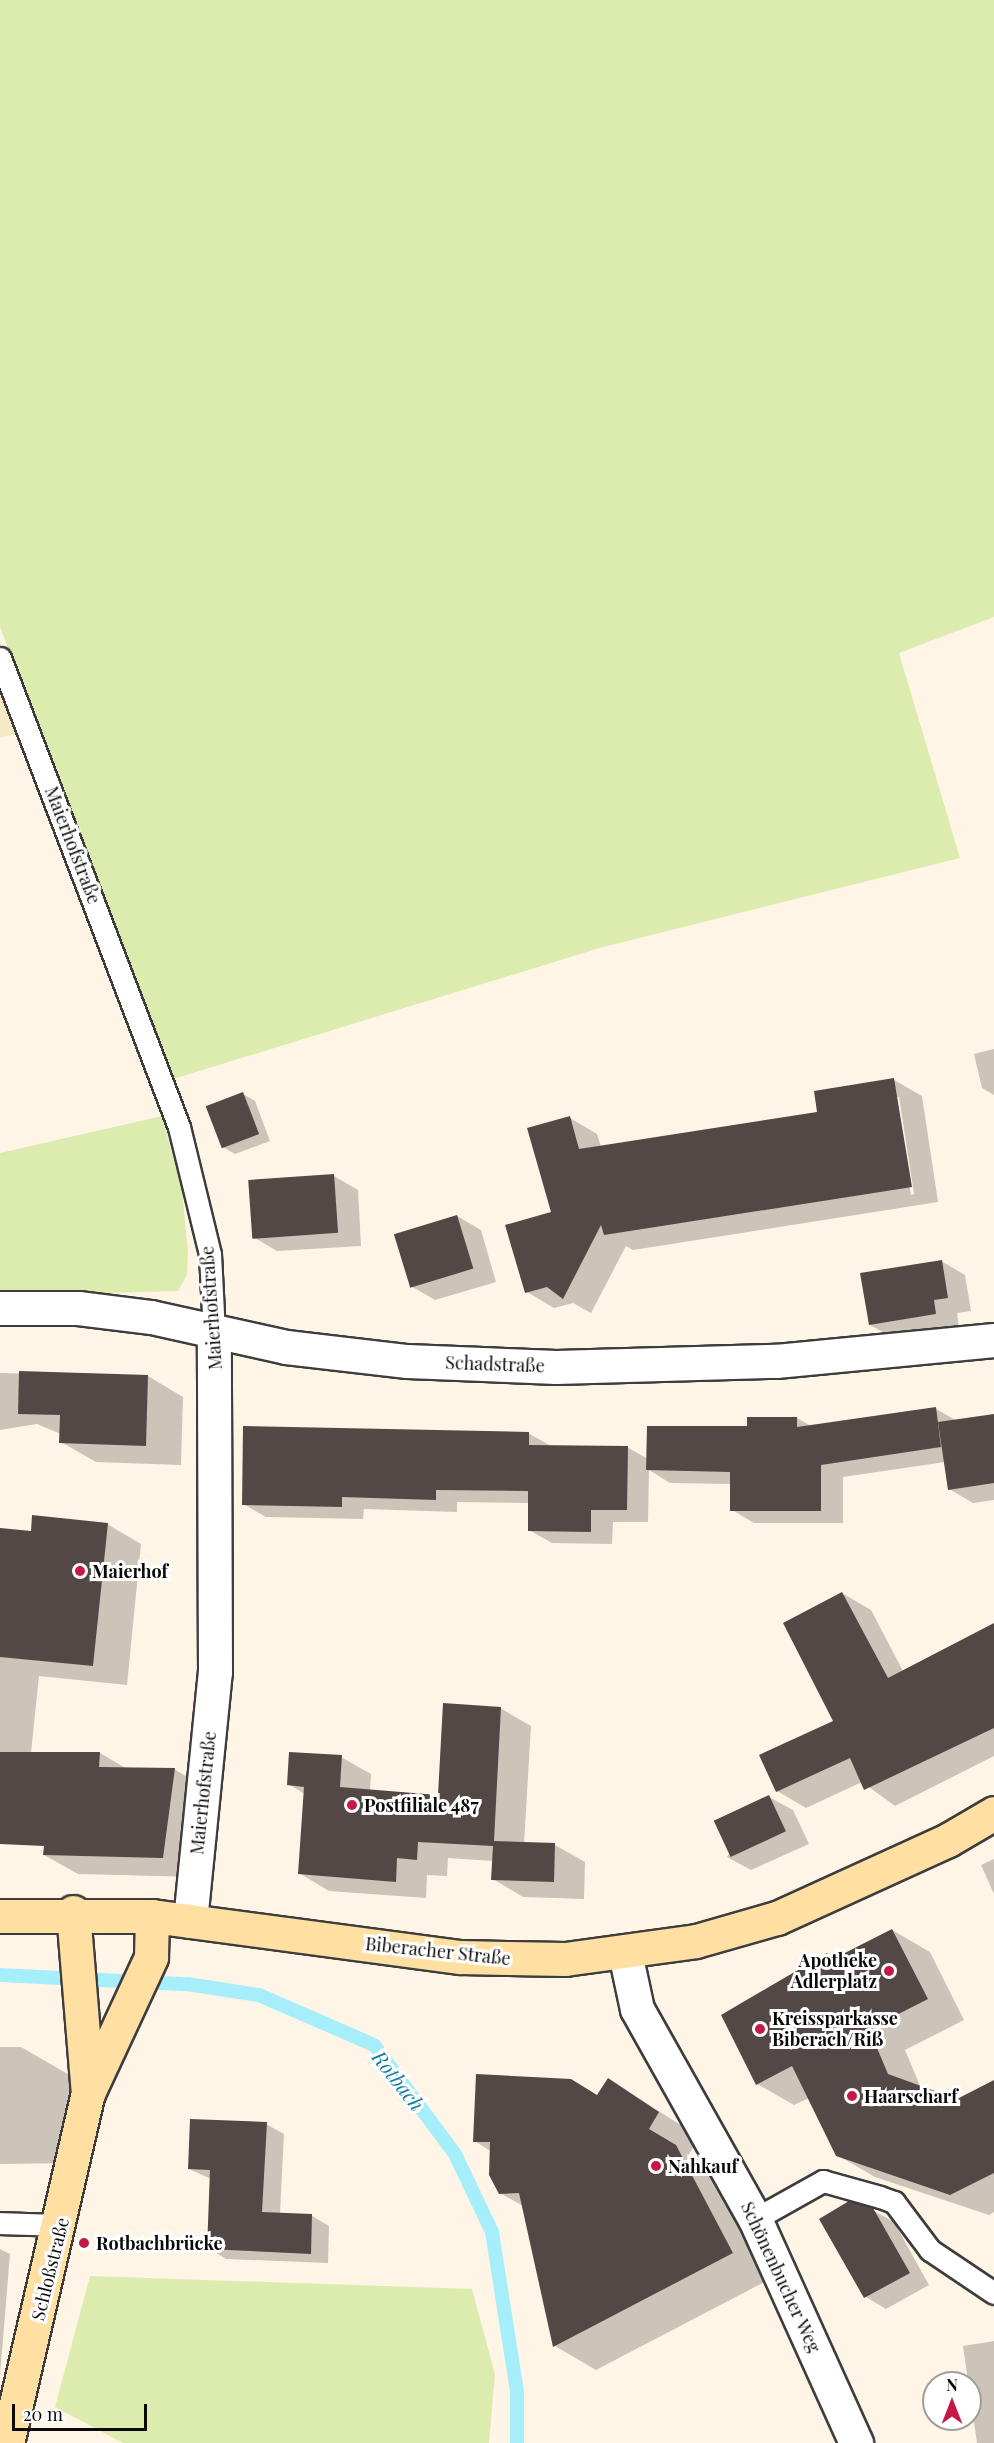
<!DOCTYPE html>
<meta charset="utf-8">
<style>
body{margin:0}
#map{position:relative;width:994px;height:2443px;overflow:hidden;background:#fff5e7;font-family:"Playfair Display",serif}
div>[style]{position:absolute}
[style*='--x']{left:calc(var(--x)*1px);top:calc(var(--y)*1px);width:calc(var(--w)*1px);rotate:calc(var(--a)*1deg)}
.farmland>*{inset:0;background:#f7e8c5}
.green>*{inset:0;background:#dcecae}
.shadow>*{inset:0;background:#0003}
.stream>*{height:14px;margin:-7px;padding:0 7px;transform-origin:7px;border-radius:7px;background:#a7eefb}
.building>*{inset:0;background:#544846;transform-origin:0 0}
.roads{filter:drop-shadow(2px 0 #3d3d3d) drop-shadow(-2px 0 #3d3d3d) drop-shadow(0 2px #3d3d3d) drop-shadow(0 -2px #3d3d3d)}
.lane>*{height:21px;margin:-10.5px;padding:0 10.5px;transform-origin:10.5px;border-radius:10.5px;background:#fff}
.street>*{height:33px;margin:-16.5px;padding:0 16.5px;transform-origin:16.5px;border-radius:16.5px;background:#fff}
.secondary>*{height:33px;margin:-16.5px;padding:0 16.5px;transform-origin:16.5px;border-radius:16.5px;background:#ffe0a2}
.dots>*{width:16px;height:16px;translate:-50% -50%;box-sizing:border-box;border:3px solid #fff;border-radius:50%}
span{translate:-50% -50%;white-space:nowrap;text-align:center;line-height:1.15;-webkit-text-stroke:6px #fff;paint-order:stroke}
.street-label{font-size:18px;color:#0a0a0a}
.poi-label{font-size:18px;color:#0a0a0a;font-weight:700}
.left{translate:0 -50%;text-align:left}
.right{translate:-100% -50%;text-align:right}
.water-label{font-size:20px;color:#0b7d9e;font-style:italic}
.north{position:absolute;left:922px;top:2371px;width:60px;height:60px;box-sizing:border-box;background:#fff;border:2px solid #9d9d9d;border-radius:50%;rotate:0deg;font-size:16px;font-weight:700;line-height:24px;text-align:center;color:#0a0a0a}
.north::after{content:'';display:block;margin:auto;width:21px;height:27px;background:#c51846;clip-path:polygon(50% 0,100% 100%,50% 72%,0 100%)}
.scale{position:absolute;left:12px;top:2404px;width:135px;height:27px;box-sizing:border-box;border:3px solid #0a0a0a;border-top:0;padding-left:8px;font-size:18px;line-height:21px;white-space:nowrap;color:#0a0a0a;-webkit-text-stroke:4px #fff;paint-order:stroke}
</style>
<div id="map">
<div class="farmland">
<i style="clip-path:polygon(0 688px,17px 734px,0 737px)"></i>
</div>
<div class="green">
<i style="clip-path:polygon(0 0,994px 0,994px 617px,899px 653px,960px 858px,603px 947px,170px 1080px,0 627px)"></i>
<i style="clip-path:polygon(162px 1116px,182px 1191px,188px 1252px,187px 1275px,178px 1291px,0 1296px,0 1153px)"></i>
<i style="clip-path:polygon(90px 2276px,472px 2289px,495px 2374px,489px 2443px,123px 2443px,55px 2407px)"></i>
</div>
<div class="shadow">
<i style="clip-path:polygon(994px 1049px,994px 1095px,982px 1088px,974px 1054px)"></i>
<i style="clip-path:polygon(evenodd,894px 1080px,922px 1096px,938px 1202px,633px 1250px,626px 1246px,591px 1313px,573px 1303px,554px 1308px,527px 1292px,553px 1213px,570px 1118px,597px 1134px,601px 1147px,819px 1114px,894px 1080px,896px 1097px,899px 1097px,914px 1194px,911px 1195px,896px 1097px)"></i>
<i style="clip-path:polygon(243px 1094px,255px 1101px,270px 1141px,235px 1154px,223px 1147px)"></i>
<i style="clip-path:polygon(334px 1176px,358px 1190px,361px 1246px,277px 1251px,253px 1237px)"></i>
<i style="clip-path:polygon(457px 1216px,481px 1230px,496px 1282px,435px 1300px,411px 1286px)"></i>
<i style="clip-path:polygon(941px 1261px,965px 1275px,971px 1311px,957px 1313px,959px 1328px,894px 1338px,870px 1325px)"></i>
<i style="clip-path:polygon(0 1373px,148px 1376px,183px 1397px,181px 1465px,96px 1462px,61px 1442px,61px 1434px,37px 1424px,0 1430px)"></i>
<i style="clip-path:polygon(936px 1409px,957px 1421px,994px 1416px,994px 1500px,973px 1503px,949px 1489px,945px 1462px,843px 1477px,843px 1523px,754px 1523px,732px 1510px,732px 1484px,670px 1483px,649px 1470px,648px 1522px,613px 1522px,612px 1544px,552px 1543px,529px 1530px,530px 1503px,457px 1502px,457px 1512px,364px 1509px,363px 1519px,266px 1517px,243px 1504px,528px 1433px,551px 1446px,627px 1447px,648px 1459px,797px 1418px,811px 1426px)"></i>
<i style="clip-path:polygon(107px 1524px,141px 1544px,127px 1685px,39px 1676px,31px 1753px,100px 1753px,127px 1769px,174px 1769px,208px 1789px,196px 1877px,78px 1874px,44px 1855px,50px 1818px,0 1813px,0 1529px,32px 1533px)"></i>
<i style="clip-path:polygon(842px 1593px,871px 1610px,903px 1671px,994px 1624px,994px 1756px,895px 1806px,862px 1782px,806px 1808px,777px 1791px,836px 1722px)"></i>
<i style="clip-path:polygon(500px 1708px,531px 1726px,524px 1844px,555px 1845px,585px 1862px,584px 1899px,523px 1897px,493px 1879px,494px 1861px,448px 1858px,447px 1876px,427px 1875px,426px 1898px,329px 1891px,299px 1873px,305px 1794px,288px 1784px,341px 1757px,371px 1774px,370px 1791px,439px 1797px)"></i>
<i style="clip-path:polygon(769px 1797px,793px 1810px,809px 1844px,751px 1870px,727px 1857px)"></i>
<i style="clip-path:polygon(994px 1859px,994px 1894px,981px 1865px)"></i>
<i style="clip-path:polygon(892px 1930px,930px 1952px,964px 2020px,905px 2050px,921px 2088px,957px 2101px,994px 2082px,994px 2212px,989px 2215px,875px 2177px,837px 2155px,809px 2098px,794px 2105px,757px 2084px,827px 1955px,835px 1960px)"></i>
<i style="clip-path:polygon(0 2047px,21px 2047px,73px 2077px,74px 2163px,0 2164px)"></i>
<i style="clip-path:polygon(609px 2080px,700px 2137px,689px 2154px,718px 2171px,774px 2277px,596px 2370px,555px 2346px,523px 2206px,500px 2193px,491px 2151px,474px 2141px,598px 2096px)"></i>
<i style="clip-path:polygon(266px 2124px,284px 2134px,280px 2214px,312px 2216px,329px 2226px,328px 2263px,226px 2259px,208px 2248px,211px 2179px,189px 2169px)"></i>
<i style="clip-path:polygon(872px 2210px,894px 2222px,929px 2285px,886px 2309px,866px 2297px)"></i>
<i style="clip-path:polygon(0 2249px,10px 2254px,0 2375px)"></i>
<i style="clip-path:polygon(994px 2341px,994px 2443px,977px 2443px,963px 2346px)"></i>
</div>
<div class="stream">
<i style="--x:0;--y:1975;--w:187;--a:2.8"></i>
<i style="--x:187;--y:1984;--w:73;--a:8.7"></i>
<i style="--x:259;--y:1995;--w:125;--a:23.5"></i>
<i style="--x:374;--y:2045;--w:136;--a:53.4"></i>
<i style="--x:455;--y:2154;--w:86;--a:64.6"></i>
<i style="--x:492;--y:2232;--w:162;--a:81.1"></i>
<i style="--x:517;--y:2392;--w:51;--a:90"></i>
</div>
<div class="building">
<i style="clip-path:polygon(894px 1078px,912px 1187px,604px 1235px,601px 1225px,563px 1299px,547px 1287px,525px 1293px,505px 1225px,551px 1212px,527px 1128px,570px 1116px,579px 1149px,817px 1112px,814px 1091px)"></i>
<i style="left:243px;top:1092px;width:45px;height:40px;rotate:69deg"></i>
<i style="left:334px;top:1174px;width:59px;height:86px;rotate:86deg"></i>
<i style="left:457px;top:1215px;width:56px;height:66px;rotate:73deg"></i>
<i style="clip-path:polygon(942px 1260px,948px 1298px,934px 1300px,936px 1314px,869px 1325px,860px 1273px)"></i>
<i style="clip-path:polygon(19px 1371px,148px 1375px,146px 1446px,59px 1443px,60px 1415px,18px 1414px)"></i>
<i style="clip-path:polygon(936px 1407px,941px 1447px,821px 1465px,821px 1511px,730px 1511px,730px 1472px,646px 1470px,647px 1426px,747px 1426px,747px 1417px,797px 1417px,797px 1427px)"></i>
<i style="clip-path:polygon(994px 1414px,994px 1483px,948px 1490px,938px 1422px)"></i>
<i style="clip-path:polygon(243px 1426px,529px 1432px,529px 1445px,628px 1446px,627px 1510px,591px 1510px,591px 1532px,528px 1531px,528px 1491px,436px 1490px,436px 1500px,342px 1497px,342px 1507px,242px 1505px)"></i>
<i style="clip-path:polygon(32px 1515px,108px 1523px,93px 1666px,0 1657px,0 1528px,31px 1531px)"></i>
<i style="clip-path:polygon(842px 1592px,888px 1678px,994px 1623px,994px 1728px,864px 1790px,850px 1758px,776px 1792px,759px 1755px,833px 1721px,783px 1623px)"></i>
<i style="clip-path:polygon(443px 1703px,501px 1707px,494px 1841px,555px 1843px,554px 1882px,491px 1880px,493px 1846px,418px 1842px,417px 1860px,397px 1858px,396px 1882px,298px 1874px,304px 1787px,287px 1785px,289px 1752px,342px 1755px,340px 1787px,438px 1795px)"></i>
<i style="clip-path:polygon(0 1752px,100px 1752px,99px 1767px,175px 1768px,163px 1858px,43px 1855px,44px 1846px,0 1844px)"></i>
<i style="left:769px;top:1795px;width:40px;height:61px;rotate:65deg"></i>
<i style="clip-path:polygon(892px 1929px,928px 1999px,869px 2029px,888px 2074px,957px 2099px,994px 2080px,994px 2173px,950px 2195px,836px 2156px,792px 2066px,756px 2085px,721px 2015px,827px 1953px,831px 1960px)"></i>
<i style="clip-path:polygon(476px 2074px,571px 2079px,597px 2095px,608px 2078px,659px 2112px,649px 2129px,676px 2145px,733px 2253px,553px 2347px,519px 2193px,499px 2194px,489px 2175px,490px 2142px,473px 2142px)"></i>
<i style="clip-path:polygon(190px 2119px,267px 2122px,262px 2212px,312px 2214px,311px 2254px,207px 2249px,210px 2170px,188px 2169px)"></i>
<i style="clip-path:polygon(849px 2201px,873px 2208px,910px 2273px,864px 2298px,819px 2219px)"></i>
</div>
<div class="roads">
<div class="lane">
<i style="--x:0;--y:658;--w:502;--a:69.11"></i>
<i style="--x:179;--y:1127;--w:131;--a:76.3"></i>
<i style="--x:210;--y:1254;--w:79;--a:87.1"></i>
<i style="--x:755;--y:2219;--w:78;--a:-29.2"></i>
<i style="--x:823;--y:2181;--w:59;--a:15.7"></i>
<i style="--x:880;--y:2197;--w:15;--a:20"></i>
<i style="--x:894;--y:2202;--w:60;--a:53.1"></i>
<i style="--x:930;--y:2250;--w:77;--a:33.9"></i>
<i style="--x:0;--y:2223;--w:61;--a:1.9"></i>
</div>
<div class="street">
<i style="--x:0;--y:1308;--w:78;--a:0"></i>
<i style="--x:78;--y:1308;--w:74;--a:7"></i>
<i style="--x:151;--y:1317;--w:138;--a:12.5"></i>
<i style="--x:286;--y:1347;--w:122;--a:6.6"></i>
<i style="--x:407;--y:1361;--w:149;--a:2.3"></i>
<i style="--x:556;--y:1367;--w:220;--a:-1.6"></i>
<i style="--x:776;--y:1361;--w:219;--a:-5.5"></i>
<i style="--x:190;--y:1921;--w:250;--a:-84.3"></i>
<i style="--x:215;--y:1672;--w:339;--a:-90.2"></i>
<i style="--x:625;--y:1953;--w:57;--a:77.9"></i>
<i style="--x:637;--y:2009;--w:241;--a:60.7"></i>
<i style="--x:755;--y:2219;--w:246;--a:65.7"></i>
</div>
<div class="secondary">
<i style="--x:73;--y:1912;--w:182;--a:85.3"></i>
<i style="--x:0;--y:1916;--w:152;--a:0"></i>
<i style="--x:152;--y:1916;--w:311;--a:7.6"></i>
<i style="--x:460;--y:1957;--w:105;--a:1.1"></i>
<i style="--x:565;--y:1959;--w:132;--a:-7.8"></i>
<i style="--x:696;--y:1941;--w:84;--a:-15.9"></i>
<i style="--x:777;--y:1918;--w:188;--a:-24.5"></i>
<i style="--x:948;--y:1840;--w:53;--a:-30.4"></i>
<i style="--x:7;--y:2443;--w:359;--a:-77"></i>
<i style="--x:88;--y:2093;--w:150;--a:-65.1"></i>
<i style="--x:151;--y:1957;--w:41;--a:-88.6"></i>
</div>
</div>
<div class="dots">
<i style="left:80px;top:1571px;background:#c51846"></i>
<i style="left:352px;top:1805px;background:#c51846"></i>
<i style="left:889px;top:1971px;background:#c51846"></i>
<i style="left:760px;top:2029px;background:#c51846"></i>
<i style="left:852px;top:2096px;background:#c51846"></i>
<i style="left:656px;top:2166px;background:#c51846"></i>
<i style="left:84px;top:2243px;background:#c51846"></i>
</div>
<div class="street-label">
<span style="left:73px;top:845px;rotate:69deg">Maierhofstraße</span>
<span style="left:211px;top:1308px;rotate:-94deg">Maierhofstraße</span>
<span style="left:495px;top:1364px;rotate:2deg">Schadstraße</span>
<span style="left:203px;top:1793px;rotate:-84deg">Maierhofstraße</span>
<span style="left:438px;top:1951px;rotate:6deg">Biberacher Straße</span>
<span style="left:50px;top:2269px;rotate:-76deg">Schloßstraße</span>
<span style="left:781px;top:2277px;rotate:65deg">Schönenbucher Weg</span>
</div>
<div class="poi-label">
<span class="left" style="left:92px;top:1571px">Maierhof</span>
<span class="left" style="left:364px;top:1805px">Postfiliale 487</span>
<span class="right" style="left:877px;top:1971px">Apotheke<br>Adlerplatz</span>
<span class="left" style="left:772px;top:2029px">Kreissparkasse<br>Biberach/Riß</span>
<span class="left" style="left:864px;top:2096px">Haarscharf</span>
<span class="left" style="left:668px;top:2166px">Nahkauf</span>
<span class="left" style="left:96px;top:2243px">Rotbachbrücke</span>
</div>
<div class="water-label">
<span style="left:399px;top:2080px;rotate:52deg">Rotbach</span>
</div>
<div class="north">N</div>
<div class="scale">20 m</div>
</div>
